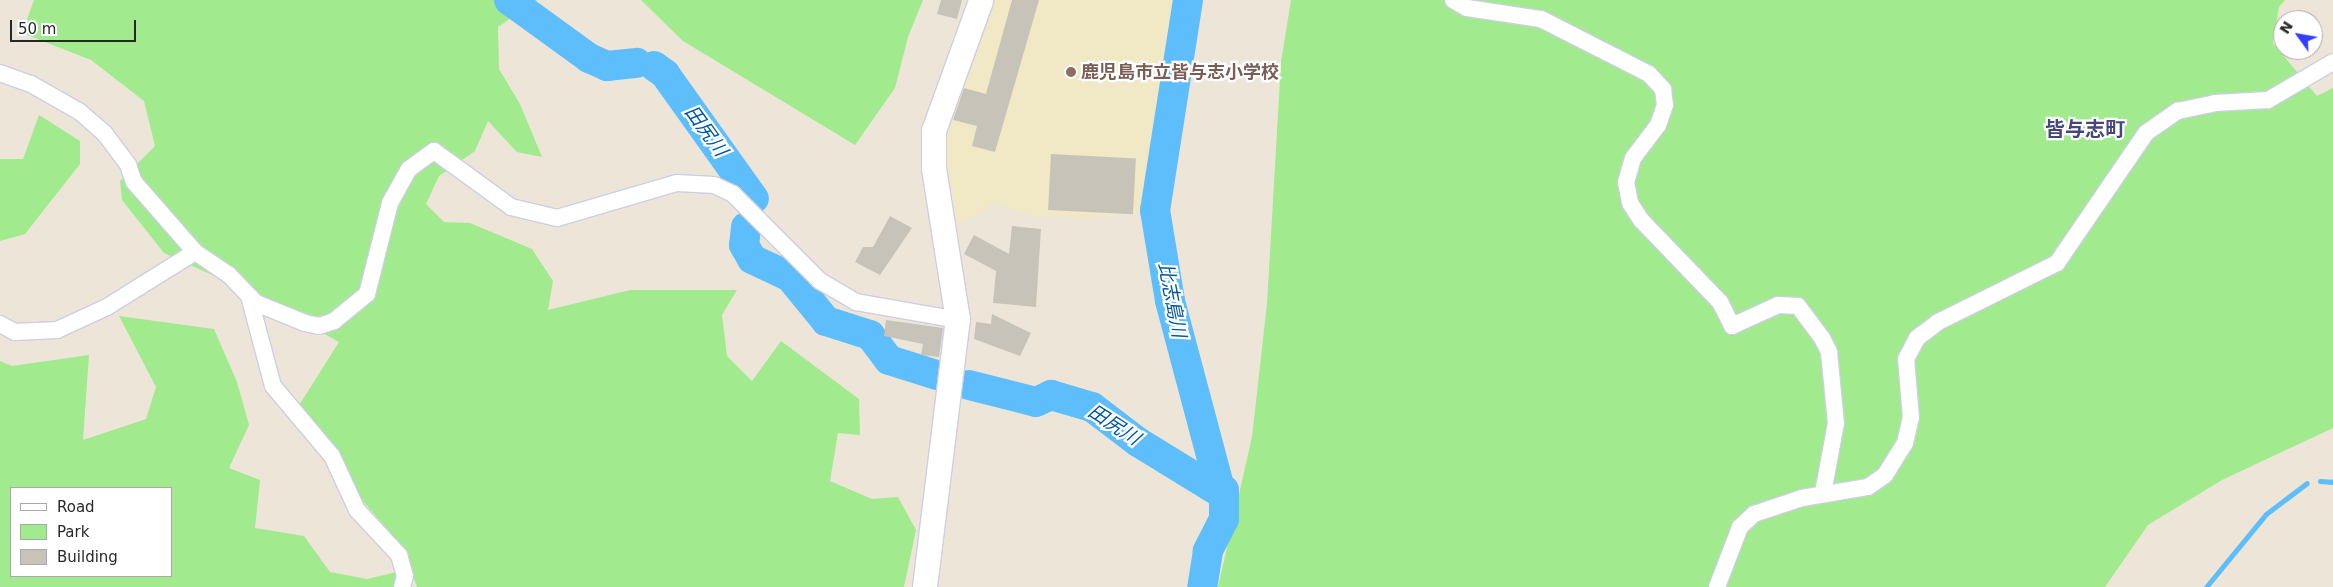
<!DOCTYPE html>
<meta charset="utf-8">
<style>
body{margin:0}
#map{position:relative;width:2333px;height:587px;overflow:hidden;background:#ede6d8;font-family:"DejaVu Sans","Noto Sans JP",sans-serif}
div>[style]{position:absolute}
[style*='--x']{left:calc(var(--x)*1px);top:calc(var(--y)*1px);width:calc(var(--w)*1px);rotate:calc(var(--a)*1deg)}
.education>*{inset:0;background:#f1e8c5}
.green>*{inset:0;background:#a1ea8e}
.stream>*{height:5px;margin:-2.5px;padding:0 2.5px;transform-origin:2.5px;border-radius:2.5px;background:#5ebefb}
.river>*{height:30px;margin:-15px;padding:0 15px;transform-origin:15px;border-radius:15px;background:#5ebefb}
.building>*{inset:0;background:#c7c3b8;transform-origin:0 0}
.roads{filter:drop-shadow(1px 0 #cdcee3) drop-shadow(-1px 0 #cdcee3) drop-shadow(0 1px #cdcee3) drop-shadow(0 -1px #cdcee3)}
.street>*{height:16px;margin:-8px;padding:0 8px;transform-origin:8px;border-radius:8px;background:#fff}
.secondary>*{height:24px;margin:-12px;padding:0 12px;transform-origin:12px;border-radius:12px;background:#fff}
.dots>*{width:14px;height:14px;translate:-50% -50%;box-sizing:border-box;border:2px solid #fff;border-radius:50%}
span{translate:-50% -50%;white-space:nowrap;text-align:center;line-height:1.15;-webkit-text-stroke:4.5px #fff;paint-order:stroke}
.education-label{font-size:18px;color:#785e54;font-weight:700}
.left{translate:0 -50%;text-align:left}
.water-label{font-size:19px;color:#0057a4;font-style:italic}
.quarter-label{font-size:20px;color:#44477d;font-weight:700}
.legend{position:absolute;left:10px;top:487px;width:162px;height:90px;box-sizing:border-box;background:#fff;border:1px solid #a9a9a9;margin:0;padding:6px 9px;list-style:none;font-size:15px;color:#282828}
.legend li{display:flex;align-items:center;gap:10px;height:25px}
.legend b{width:25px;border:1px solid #a9a9a9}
.north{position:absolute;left:2273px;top:10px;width:50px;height:50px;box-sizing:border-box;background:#fff;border:1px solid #a9a9a9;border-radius:50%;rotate:302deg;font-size:14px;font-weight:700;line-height:20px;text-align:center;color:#282828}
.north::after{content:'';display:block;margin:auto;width:18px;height:22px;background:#323fff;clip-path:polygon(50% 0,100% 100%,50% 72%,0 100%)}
.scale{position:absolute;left:10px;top:20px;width:126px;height:22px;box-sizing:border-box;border:2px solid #282828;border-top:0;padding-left:6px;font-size:15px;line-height:18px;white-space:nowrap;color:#282828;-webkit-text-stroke:4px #fff;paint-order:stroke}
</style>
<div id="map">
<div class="education">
<i style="clip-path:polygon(989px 0,1188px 0,1152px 212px,1080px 218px,1031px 215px,991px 201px,988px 209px,959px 223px,954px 218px,943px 143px)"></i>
</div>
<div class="green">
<i style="clip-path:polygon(34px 0,537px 0,498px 27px,499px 69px,520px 104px,542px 157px,517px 152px,488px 121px,475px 151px,439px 176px,426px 204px,444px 222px,470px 223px,532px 249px,553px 281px,548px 310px,630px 290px,737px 290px,722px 315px,727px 356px,752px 381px,781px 341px,859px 399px,860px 435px,838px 433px,830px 481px,872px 499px,898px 497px,916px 530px,904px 587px,417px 587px,401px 545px,291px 418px,339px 342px,245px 290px,164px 253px,122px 200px,120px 181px,155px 146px,144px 101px,91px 60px,22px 33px)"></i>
<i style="clip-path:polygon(641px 0,923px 0,908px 37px,895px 88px,855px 145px,683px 41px)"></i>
<i style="clip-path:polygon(1291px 0,2285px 0,2279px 7px,2273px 43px,2317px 96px,2333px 88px,2333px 428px,2222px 480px,2148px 525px,2105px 587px,1218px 587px,1252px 437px,1267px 304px,1281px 62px)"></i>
<i style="clip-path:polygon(39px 115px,80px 141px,80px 164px,25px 234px,0 241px,0 159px,23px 159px)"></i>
<i style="clip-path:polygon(evenodd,119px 316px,214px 329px,237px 382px,249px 425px,229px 468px,260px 480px,255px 528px,304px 536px,330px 572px,367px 579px,397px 572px,393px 587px,0 587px,0 361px,12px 366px,89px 355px,83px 440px,146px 419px,156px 387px,119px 316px,11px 488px,171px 488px,171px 576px,11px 576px,11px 488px)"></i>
</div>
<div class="stream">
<i style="--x:2320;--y:481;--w:13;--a:4"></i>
<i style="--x:2206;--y:587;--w:94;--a:-50.6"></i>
<i style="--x:2266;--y:514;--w:51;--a:-37.1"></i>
</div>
<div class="river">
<i style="--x:509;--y:0;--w:99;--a:35.9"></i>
<i style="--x:589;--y:58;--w:20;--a:24"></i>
<i style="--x:607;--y:66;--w:30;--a:-6"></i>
<i style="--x:1188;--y:0;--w:213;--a:98.9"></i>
<i style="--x:1155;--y:210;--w:92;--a:80.6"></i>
<i style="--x:1170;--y:301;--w:199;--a:75.1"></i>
<i style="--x:654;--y:66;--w:14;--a:36"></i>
<i style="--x:665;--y:74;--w:153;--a:54.5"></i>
<i style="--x:746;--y:227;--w:18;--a:96"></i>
<i style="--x:744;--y:245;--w:16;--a:60"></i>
<i style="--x:752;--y:259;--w:42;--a:25.3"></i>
<i style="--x:790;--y:277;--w:57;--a:50.7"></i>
<i style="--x:826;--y:321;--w:46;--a:17.7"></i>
<i style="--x:870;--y:335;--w:31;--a:53"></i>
<i style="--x:889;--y:360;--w:50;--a:17.4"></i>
<i style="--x:969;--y:385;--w:69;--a:14.2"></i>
<i style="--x:1036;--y:402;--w:17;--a:-25"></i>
<i style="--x:1051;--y:395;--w:43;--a:16.3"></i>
<i style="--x:1092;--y:407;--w:58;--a:37.3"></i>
<i style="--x:1138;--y:442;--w:97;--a:31.6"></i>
<i style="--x:1221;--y:493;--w:4;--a:-45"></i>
<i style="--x:1224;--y:490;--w:29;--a:90"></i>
<i style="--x:1224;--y:519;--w:36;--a:117"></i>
<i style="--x:1208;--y:551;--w:36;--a:99"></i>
</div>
<div class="building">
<i style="clip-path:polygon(941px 0,962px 0,957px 19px,937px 14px)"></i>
<i style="clip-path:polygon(1012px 0,1039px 0,995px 152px,972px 146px,977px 126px,953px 120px,964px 88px,986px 94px)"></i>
<i style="left:1051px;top:154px;width:85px;height:56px;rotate:3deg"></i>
<i style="clip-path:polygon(890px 216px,912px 228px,880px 275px,855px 262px,863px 247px,873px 247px)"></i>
<i style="clip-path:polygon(1012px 226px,1041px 229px,1036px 307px,993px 303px,996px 271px,964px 254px,974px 235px,1009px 254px)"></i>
<i style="clip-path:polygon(992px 314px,1031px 333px,1020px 356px,974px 339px,976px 322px,991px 324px)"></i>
<i style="clip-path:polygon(886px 320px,943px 328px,939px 357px,921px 355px,923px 344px,884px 336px)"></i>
</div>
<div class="roads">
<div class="street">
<i style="--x:1453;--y:0;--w:16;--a:30"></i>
<i style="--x:1467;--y:8;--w:75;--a:8.5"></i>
<i style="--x:1541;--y:19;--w:121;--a:27"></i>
<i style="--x:1649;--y:74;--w:21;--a:47"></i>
<i style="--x:1663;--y:89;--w:16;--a:83"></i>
<i style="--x:1665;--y:105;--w:21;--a:109"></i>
<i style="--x:1658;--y:125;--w:41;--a:127.1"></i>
<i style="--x:1633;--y:158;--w:25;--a:106"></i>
<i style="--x:1626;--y:182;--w:21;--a:79"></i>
<i style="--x:1630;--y:203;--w:20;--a:57"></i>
<i style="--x:1641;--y:220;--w:114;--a:46.1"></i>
<i style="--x:1720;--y:302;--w:27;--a:63"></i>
<i style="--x:1732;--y:326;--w:51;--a:-24.5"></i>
<i style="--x:1778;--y:305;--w:20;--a:3"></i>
<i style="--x:1798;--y:306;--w:40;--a:53"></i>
<i style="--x:1822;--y:338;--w:16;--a:63"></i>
<i style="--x:1829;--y:352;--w:71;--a:84.4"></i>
<i style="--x:1836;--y:423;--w:71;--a:100.5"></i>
<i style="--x:0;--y:73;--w:33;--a:20"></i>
<i style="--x:31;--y:84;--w:56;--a:29.7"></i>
<i style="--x:80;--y:112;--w:33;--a:41"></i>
<i style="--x:105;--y:134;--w:39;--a:53"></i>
<i style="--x:128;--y:165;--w:18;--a:71"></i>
<i style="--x:134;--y:182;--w:93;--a:48.9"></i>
<i style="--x:195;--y:252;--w:41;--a:34.1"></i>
<i style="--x:229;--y:275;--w:39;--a:46"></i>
<i style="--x:256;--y:303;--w:53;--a:22.2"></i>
<i style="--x:305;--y:323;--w:14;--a:12"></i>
<i style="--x:319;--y:326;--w:16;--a:-18"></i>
<i style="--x:334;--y:321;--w:43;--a:-39.3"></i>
<i style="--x:367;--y:294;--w:94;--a:-75.8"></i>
<i style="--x:390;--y:203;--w:39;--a:-61"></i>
<i style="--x:409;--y:169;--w:31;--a:-36"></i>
<i style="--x:434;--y:151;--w:95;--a:36"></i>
<i style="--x:511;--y:207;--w:47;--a:13.4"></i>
<i style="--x:557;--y:218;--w:125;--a:-16.3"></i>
<i style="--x:677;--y:183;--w:37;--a:3"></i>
<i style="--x:714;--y:185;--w:21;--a:25"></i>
<i style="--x:733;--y:194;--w:123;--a:45"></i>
<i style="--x:820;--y:281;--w:42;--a:30.3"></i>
<i style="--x:856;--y:302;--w:104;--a:10"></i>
<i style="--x:249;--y:296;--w:93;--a:75.1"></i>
<i style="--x:273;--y:386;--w:92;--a:49.9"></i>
<i style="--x:332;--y:456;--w:60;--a:65.2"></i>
<i style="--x:357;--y:510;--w:62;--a:47"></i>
<i style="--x:399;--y:555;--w:22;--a:74"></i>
<i style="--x:405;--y:576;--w:11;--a:105"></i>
<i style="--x:0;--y:324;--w:17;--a:28"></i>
<i style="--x:15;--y:332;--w:42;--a:-2.7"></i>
<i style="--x:57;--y:330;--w:55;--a:-24.7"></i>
<i style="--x:107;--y:307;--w:104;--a:-32"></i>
<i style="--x:1717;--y:587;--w:64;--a:-69"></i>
<i style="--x:1740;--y:527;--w:19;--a:-43"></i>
<i style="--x:1754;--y:514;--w:51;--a:-18.4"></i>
<i style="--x:1802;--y:498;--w:67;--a:-9.5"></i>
<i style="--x:1868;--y:487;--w:21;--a:-35"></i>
<i style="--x:1885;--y:475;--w:38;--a:-58"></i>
<i style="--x:1905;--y:443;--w:26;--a:-77"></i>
<i style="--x:1911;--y:418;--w:59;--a:-94.8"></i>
<i style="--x:1906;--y:359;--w:24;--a:-62"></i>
<i style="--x:1917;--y:338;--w:26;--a:-37"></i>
<i style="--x:1938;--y:322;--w:133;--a:-26.4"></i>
<i style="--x:2057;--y:263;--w:158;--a:-55.6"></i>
<i style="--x:2146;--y:133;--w:39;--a:-35"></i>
<i style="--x:2178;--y:111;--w:38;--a:-12"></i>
<i style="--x:2215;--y:103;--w:53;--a:-3.2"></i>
<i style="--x:2268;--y:100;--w:75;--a:-30.3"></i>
</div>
<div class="secondary">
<i style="--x:925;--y:587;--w:269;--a:-83"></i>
<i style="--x:958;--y:320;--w:153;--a:-99"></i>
<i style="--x:934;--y:169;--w:38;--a:-90"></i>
<i style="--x:934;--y:131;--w:138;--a:-70.1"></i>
</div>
</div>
<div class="dots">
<i style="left:1071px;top:72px;background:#8d6e63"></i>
</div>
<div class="education-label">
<span class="left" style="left:1081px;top:72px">鹿児島市立皆与志小学校</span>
</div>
<div class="water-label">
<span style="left:706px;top:131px;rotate:54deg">田尻川</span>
<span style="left:1172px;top:300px;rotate:79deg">比志島川</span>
<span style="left:1114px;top:425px;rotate:33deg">田尻川</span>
</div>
<div class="quarter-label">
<span style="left:2085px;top:129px">皆与志町</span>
</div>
<ul class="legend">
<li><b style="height:6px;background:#fff"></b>Road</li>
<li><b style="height:14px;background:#a1ea8e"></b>Park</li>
<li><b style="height:14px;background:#c7c3b8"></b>Building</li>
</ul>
<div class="north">N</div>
<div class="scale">50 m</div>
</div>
